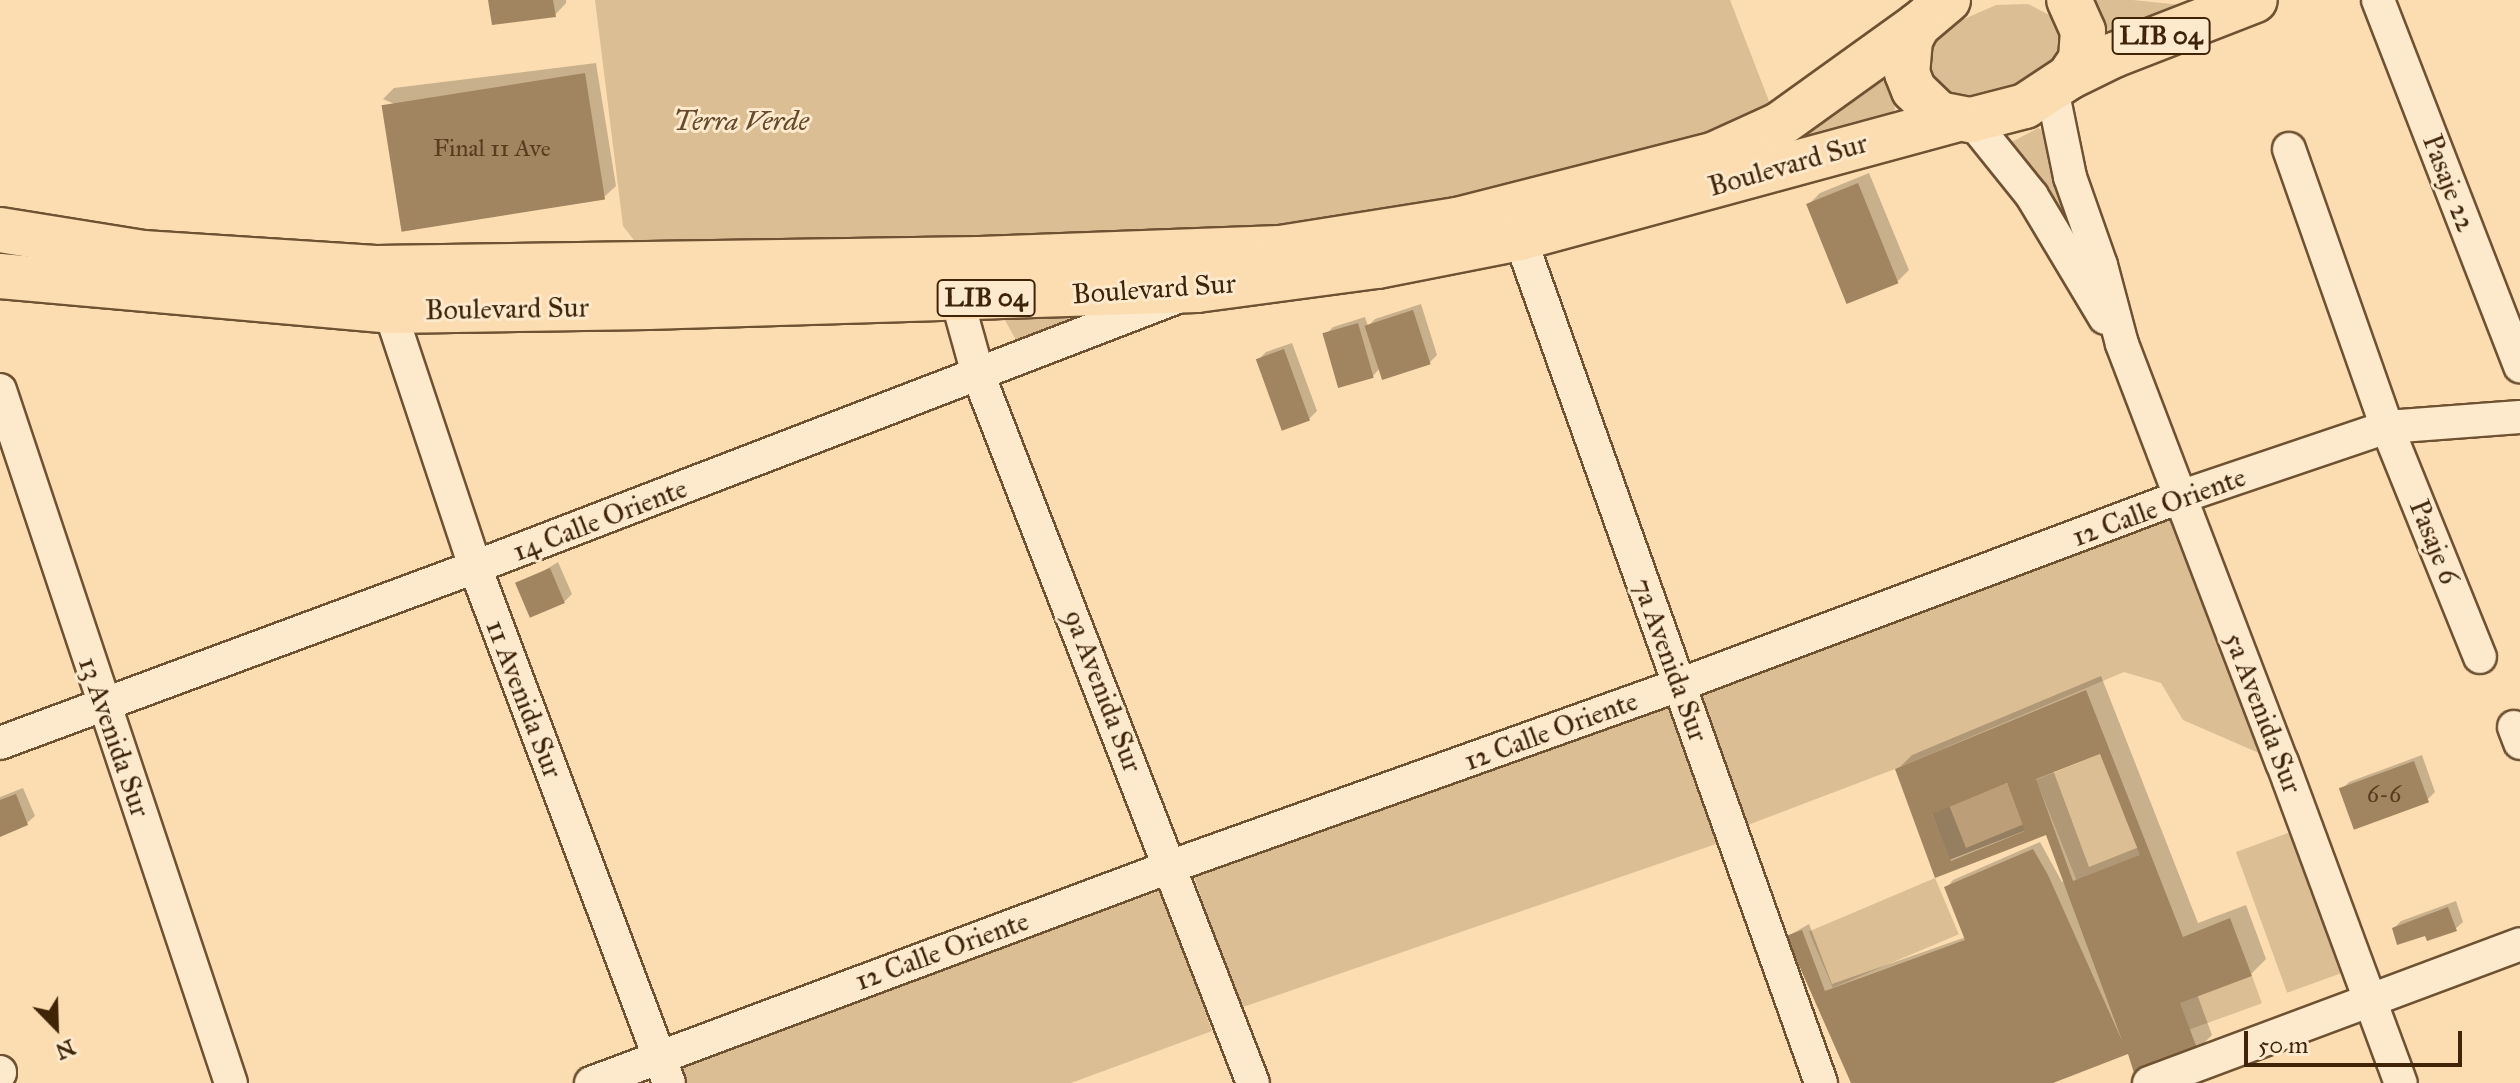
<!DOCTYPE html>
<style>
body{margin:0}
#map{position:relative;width:2520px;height:1083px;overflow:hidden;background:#fcddb1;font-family:"IM FELL Great Primer",serif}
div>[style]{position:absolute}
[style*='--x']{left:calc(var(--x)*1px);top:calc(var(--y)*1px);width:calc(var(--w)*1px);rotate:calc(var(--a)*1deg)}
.green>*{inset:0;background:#dcbe94;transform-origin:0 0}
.water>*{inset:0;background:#bc9e78;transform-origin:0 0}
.shadow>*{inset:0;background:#0003}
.building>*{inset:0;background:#a18460;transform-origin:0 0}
.roads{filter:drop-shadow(2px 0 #6e5232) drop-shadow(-2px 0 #6e5232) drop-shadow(0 2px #6e5232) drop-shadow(0 -2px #6e5232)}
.minor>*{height:32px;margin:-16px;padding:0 16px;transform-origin:16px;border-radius:16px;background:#fde9cc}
.highway>*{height:44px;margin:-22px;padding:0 22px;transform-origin:22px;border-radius:22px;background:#fcddb1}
span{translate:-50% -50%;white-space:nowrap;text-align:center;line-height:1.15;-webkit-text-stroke:6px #fde9cc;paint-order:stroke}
.number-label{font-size:24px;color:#583c1e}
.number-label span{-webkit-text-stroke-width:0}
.shield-label span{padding:2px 6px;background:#fde9cc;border:2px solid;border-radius:6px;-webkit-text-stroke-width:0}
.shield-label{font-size:26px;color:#3f2408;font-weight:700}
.park-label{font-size:28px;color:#664a2b;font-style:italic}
.street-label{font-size:28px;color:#3f2408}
.north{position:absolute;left:16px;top:987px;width:80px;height:80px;-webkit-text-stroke:6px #fde9cc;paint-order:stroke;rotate:157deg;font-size:22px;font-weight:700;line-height:32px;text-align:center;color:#3f2408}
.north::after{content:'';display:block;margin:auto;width:28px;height:36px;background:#3f2408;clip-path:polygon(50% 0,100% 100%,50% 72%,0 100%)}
.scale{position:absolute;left:2244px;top:1031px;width:218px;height:36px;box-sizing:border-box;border:4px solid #3f2408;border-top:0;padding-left:10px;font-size:24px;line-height:28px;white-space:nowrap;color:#3f2408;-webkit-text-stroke:6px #fde9cc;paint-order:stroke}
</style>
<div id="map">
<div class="green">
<i style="clip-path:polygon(595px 0,1730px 0,1784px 140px,1880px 74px,1886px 78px,1895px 108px,1892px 119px,1728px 167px,1277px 233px,637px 244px,623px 226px)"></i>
<i style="clip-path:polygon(2091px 0,2133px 0,2210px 8px,2104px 44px)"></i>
<i style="clip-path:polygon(2028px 4px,2053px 17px,2060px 31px,2060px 44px,2046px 70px,2002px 95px,1957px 99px,1928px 82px,1930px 47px,1946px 27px,1996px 5px)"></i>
<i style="clip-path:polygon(2038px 128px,2048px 133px,2051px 159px,2079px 254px,2008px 144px)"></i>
<i style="clip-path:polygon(996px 304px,1093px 306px,1097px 319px,1017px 342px)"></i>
<i style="clip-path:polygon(2173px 510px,2268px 757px,2183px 720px,2161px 683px,2124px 672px,1895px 769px,1740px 828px,1690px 694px)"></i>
<i style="left:1668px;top:702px;width:150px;height:505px;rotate:71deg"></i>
<i style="left:2100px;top:754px;width:109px;height:69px;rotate:68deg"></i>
<i style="left:2296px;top:830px;width:150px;height:64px;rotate:70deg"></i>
<i style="left:1935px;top:878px;width:61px;height:137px;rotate:67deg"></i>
<i style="clip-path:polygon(1162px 890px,1212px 1031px,1071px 1083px,687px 1083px,680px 1064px)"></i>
<i style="left:2252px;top:976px;width:29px;height:77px;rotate:70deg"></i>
</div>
<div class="water">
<i style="left:2007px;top:783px;width:51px;height:81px;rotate:69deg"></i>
</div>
<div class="shadow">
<i style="clip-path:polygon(490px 0,566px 0,566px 3px,555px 15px)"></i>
<i style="clip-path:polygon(596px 63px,616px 186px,604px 197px,383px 99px,394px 88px)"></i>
<i style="clip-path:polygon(1869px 173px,1909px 270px,1898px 281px,1809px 204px,1820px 193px)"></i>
<i style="clip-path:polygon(1421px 304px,1437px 355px,1430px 362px,1381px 367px,1373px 376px,1325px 335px,1333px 327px,1365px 317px,1368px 326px,1375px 319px)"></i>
<i style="clip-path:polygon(1292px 343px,1317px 411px,1309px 419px,1258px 360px,1266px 352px)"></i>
<i style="clip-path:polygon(558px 562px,572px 594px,564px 602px,519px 586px)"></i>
<i style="clip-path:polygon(evenodd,2101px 676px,2198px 923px,2246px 905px,2266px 959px,2251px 974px,2197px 994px,2212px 1035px,2197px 1050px,2128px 1052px,2048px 1083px,1853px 1083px,1788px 936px,1809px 924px,1832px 984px,1966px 937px,1946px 888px,1953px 880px,2040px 842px,2062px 882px,2065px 881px,2047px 832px,1936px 876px,1897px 770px,1912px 755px,2101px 676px,2101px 751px,2139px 847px,2089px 867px,2053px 770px,2101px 751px,2101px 676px,2008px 780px,2024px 824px,1966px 848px,1949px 805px,2008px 780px)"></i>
<i style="clip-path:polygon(2422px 755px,2435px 792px,2427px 800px,2342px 789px,2349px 782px)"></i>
<i style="clip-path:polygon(23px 788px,35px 816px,27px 823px,0 834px,0 797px)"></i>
<i style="clip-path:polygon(2456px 901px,2463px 922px,2455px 929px,2426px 933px,2394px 928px,2401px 921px)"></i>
</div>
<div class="building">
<i style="clip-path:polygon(488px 0,553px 0,556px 17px,492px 25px)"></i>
<i style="left:585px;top:73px;width:128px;height:206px;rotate:81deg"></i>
<i style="left:1858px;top:183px;width:108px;height:56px;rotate:68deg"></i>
<i style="left:1413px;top:310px;width:57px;height:51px;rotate:72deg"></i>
<i style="left:1358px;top:323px;width:57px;height:37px;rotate:74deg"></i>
<i style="left:1284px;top:349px;width:76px;height:30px;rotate:70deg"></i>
<i style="left:550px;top:568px;width:38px;height:38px;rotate:67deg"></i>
<i style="clip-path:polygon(evenodd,2086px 690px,2183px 937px,2230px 918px,2252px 976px,2180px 1003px,2198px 1051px,2135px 1076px,2128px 1054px,2053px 1083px,1851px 1083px,1786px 936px,1802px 930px,1825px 991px,1965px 940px,1944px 887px,2033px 849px,2048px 875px,2123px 1043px,2046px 835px,1935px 878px,1895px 769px,2086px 690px,2100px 754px,2140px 855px,2073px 881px,2036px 779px,2100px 754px,2086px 690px,2007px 783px,2025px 831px,1951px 861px,1932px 814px,2007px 783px)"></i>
<i style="left:2414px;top:761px;width:44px;height:80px;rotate:70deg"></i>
<i style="clip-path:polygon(16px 794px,28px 825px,0 837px,0 800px)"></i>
<i style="clip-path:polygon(2448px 907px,2457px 931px,2427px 941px,2425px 936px,2397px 945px,2392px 928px)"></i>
</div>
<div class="roads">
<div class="minor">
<i style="--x:2378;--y:0;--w:393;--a:68.8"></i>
<i style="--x:2052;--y:89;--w:90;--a:78.4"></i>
<i style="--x:2070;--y:177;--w:93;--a:70.6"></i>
<i style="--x:2101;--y:265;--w:82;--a:75.1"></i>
<i style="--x:2122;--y:344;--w:448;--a:69.1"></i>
<i style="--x:2282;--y:762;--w:342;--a:69.7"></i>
<i style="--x:1971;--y:120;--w:97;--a:51.2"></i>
<i style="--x:2032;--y:196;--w:142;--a:59.1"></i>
<i style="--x:2289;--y:149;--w:295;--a:70.6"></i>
<i style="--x:2387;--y:427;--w:248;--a:68"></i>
<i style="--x:1520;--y:238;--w:897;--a:70.39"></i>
<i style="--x:957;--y:299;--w:78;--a:74.4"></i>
<i style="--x:978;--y:374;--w:760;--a:68.8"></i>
<i style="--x:390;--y:311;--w:270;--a:71.6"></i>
<i style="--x:475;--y:567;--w:551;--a:69.4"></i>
<i style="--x:0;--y:390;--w:730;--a:71.57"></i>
<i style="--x:2514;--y:727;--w:17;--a:69"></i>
<i style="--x:0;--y:743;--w:507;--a:-20.33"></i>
<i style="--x:475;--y:567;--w:750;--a:-21.02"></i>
<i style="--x:0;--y:1072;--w:1;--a:90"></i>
<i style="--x:591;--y:1083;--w:620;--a:-20.48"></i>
<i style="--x:1172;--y:866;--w:538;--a:-19.65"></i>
<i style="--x:1679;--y:685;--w:535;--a:-20.57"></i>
<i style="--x:2180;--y:497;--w:219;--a:-18.7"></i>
<i style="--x:2387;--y:427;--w:133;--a:-4.3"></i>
<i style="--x:2149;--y:1083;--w:396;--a:-20.5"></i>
</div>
<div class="highway">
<i style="--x:1948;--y:0;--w:39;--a:140"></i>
<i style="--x:1918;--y:25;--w:17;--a:118"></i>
<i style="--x:1910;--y:40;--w:33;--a:95"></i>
<i style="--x:1907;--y:73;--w:18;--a:68"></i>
<i style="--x:1914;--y:90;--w:35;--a:44"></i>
<i style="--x:1939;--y:114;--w:33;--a:11"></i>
<i style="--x:1971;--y:120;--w:56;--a:-14.5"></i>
<i style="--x:2025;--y:106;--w:53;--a:-33.4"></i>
<i style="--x:2069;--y:77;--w:22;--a:-56"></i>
<i style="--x:2081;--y:59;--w:28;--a:-86"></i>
<i style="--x:2083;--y:31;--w:34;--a:-114"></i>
<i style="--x:2069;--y:77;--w:50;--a:-26.1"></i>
<i style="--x:2114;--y:55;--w:151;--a:-21.3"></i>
<i style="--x:0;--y:230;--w:145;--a:9.1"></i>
<i style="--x:143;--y:253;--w:233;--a:3.7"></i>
<i style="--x:376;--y:268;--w:604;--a:-0.85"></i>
<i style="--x:980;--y:259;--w:300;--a:-2.1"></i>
<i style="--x:1280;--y:248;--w:179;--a:-9"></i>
<i style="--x:1457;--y:220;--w:266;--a:-14.3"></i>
<i style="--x:1715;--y:154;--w:70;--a:-24.4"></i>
<i style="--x:1779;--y:125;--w:171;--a:-35.7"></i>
<i style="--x:0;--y:276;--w:392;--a:5.1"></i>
<i style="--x:390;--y:311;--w:258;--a:-0.9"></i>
<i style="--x:648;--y:307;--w:549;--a:-1.77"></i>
<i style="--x:1197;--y:290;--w:183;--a:-7.6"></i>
<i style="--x:1378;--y:266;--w:145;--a:-11.2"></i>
<i style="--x:1520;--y:238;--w:450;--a:-15.2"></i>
</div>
</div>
<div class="number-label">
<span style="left:492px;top:149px">Final 11 Ave</span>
<span style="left:2384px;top:795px">6-6</span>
</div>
<div class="shield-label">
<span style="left:2161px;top:36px">LIB 04</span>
<span style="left:986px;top:298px">LIB 04</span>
</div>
<div class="park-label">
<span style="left:741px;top:121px">Terra Verde</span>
</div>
<div class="street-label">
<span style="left:1788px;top:165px;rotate:-16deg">Boulevard Sur</span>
<span style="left:2449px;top:183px;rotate:69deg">Pasaje 22</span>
<span style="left:1154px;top:289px;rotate:-4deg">Boulevard Sur</span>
<span style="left:507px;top:309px;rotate:-1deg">Boulevard Sur</span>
<span style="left:2159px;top:507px;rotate:-20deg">12 Calle Oriente</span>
<span style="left:600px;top:520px;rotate:-21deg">14 Calle Oriente</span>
<span style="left:2434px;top:542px;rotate:68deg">Pasaje 6</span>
<span style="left:1670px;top:660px;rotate:70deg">7a Avenida Sur</span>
<span style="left:1103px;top:691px;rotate:69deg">9a Avenida Sur</span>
<span style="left:524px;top:699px;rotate:69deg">11 Avenida Sur</span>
<span style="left:2263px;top:713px;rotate:69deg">5a Avenida Sur</span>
<span style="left:1551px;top:731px;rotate:-20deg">12 Calle Oriente</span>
<span style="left:114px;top:737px;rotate:71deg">13 Avenida Sur</span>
<span style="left:942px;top:951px;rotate:-20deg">12 Calle Oriente</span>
</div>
<div class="north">N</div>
<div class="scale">50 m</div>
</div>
